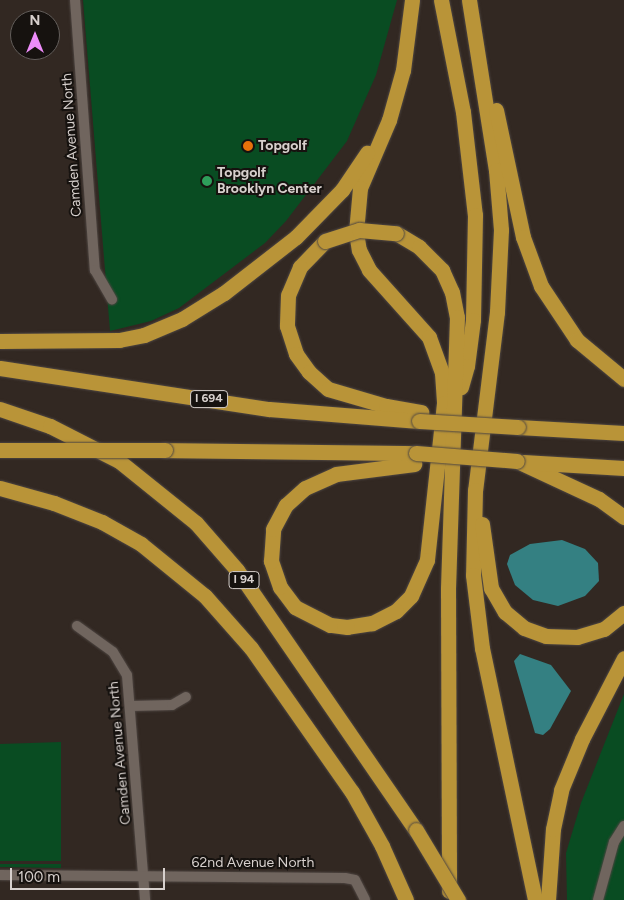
<!DOCTYPE html>
<html>
<head>
<meta charset="utf-8">
<style>
	body { margin:0 }
	#map { position:relative; width:624px; height:900px; overflow:hidden; background:#322822; font-family:Figtree,sans-serif }
	div>[style] { position:absolute }
	.green>* { inset:0; background:#094c22 }
	.water>* { inset:0; background:#348082 }
	.roads { filter:drop-shadow(0 0 1px #4e4642) drop-shadow(0 0 1px #4e4642) }
	.minor>* { height:10px; margin:-5px; padding:0 5px; transform-origin:5px; border-radius:5px; background:#70655e }
	.highway>* { height:15px; margin:-7.5px; padding:0 7.5px; transform-origin:7.5px; border-radius:7.5px; background:#b99438 }
	.bridges { filter:drop-shadow(0 0 1px #4e4642) drop-shadow(0 0 1px #4e4642) }
	.highway-bridge>* { height:15px; margin:-7.5px; padding:0 7.5px; transform-origin:7.5px; border-radius:7.5px; background:#b99438 }
	.dots>* { width:14px; height:14px; translate:-50% -50%; box-sizing:border-box; border:2px solid #16120f; border-radius:50% }
	span { translate:-50% -50%; white-space:nowrap; text-align:center; line-height:1.15; -webkit-text-stroke:4px #16120f; paint-order:stroke }
	.shield-label span { padding:1px 4px; background:#16120f; border:1px solid; border-radius:4px; -webkit-text-stroke-width:0 }
	.shield-label { font-size:12px; color:#d7d0cd; font-weight:700 }
	.street-label { font-size:14px; color:#d7d0cd }
	.poi-label { font-size:14px; color:#d7d0cd; font-weight:700 }
	.left { translate:0 -50%; text-align:left }
	.north { position:absolute; left:10px; top:10px; width:50px; height:50px; box-sizing:border-box; background:#16120f; border:1px solid #635e5b; border-radius:50%; rotate:0deg; font-size:14px; font-weight:700; line-height:20px; text-align:center; color:#d7d0cd }
	.north::after { content:''; display:block; margin:auto; width:18px; height:22px; background:#ed8cf9; clip-path:polygon(50% 0,100% 100%,50% 72%,0 100%) }
	.scale { position:absolute; left:10px; top:868px; width:155px; height:22px; box-sizing:border-box; border:2px solid #d7d0cd; border-top:0; padding-left:6px; font-size:15px; line-height:18px; white-space:nowrap; color:#d7d0cd; -webkit-text-stroke:4px #16120f; paint-order:stroke }
</style>
</head>
<body>
<div id="map">
	<div class="green">
		<i style="clip-path:polygon(83px 0,397px 0,376px 75px,347px 141px,286px 221px,265px 243px,179px 308px,151px 321px,110px 331px)"></i>
		<i style="clip-path:polygon(624px 694px,624px 900px,567px 900px,566px 853px,581px 803px)"></i>
		<i style="clip-path:polygon(61px 742px,61px 861px,0 861px,0 744px)"></i>
		<i style="clip-path:polygon(0 864px,61px 864px,61px 868px,0 867px)"></i>
	</div>
	<div class="water">
		<i style="clip-path:polygon(562px 540px,585px 549px,598px 563px,599px 581px,585px 596px,558px 606px,533px 600px,515px 585px,507px 564px,510px 555px,530px 544px)"></i>
		<i style="clip-path:polygon(520px 654px,551px 665px,571px 691px,550px 729px,543px 735px,535px 733px,514px 661px)"></i>
	</div>
	<div class="roads">
		<div class="minor">
			<i style="left:75px;top:0;width:271px;rotate:85.8deg"></i>
			<i style="left:95px;top:270px;width:34px;rotate:60deg"></i>
			<i style="left:77px;top:626px;width:44px;rotate:35.8deg"></i>
			<i style="left:113px;top:652px;width:27px;rotate:59deg"></i>
			<i style="left:127px;top:675px;width:226px;rotate:85.4deg"></i>
			<i style="left:131px;top:706px;width:41px;rotate:-1.4deg"></i>
			<i style="left:172px;top:705px;width:16px;rotate:-30deg"></i>
			<i style="left:0;top:875px;width:345px;rotate:0.5deg"></i>
			<i style="left:345px;top:878px;width:10px;rotate:11deg"></i>
			<i style="left:355px;top:880px;width:22px;rotate:63deg"></i>
			<i style="left:598px;top:900px;width:60px;rotate:-74.6deg"></i>
			<i style="left:614px;top:842px;width:19px;rotate:-58deg"></i>
		</div>
		<div class="highway">
			<i style="left:412px;top:0;width:71px;rotate:97.3deg"></i>
			<i style="left:403px;top:70px;width:52px;rotate:105.6deg"></i>
			<i style="left:389px;top:120px;width:74px;rotate:113.1deg"></i>
			<i style="left:360px;top:188px;width:44px;rotate:95.2deg"></i>
			<i style="left:356px;top:232px;width:18px;rotate:81deg"></i>
			<i style="left:359px;top:250px;width:22px;rotate:63deg"></i>
			<i style="left:369px;top:270px;width:90px;rotate:48.2deg"></i>
			<i style="left:429px;top:337px;width:38px;rotate:70deg"></i>
			<i style="left:442px;top:373px;width:30px;rotate:86deg"></i>
			<i style="left:444px;top:403px;width:158px;rotate:96.2deg"></i>
			<i style="left:427px;top:560px;width:39px;rotate:114deg"></i>
			<i style="left:411px;top:596px;width:21px;rotate:135deg"></i>
			<i style="left:396px;top:611px;width:27px;rotate:153deg"></i>
			<i style="left:372px;top:623px;width:25px;rotate:171deg"></i>
			<i style="left:347px;top:627px;width:17px;rotate:-173deg"></i>
			<i style="left:330px;top:625px;width:39px;rotate:-153deg"></i>
			<i style="left:295px;top:607px;width:25px;rotate:-127deg"></i>
			<i style="left:280px;top:587px;width:28px;rotate:-109deg"></i>
			<i style="left:271px;top:561px;width:32px;rotate:-86deg"></i>
			<i style="left:273px;top:529px;width:27px;rotate:-62deg"></i>
			<i style="left:286px;top:505px;width:25px;rotate:-42deg"></i>
			<i style="left:305px;top:488px;width:34px;rotate:-24deg"></i>
			<i style="left:336px;top:474px;width:79px;rotate:-7.3deg"></i>
			<i style="left:441px;top:0;width:114px;rotate:78.9deg"></i>
			<i style="left:463px;top:112px;width:104px;rotate:83.4deg"></i>
			<i style="left:475px;top:215px;width:105px;rotate:91.1deg"></i>
			<i style="left:473px;top:320px;width:46px;rotate:97.4deg"></i>
			<i style="left:467px;top:366px;width:22px;rotate:106deg"></i>
			<i style="left:469px;top:0;width:172px;rotate:81deg"></i>
			<i style="left:496px;top:170px;width:60px;rotate:85.2deg"></i>
			<i style="left:501px;top:230px;width:82px;rotate:92.8deg"></i>
			<i style="left:497px;top:312px;width:179px;rotate:97deg"></i>
			<i style="left:475px;top:490px;width:85px;rotate:91.3deg"></i>
			<i style="left:473px;top:575px;width:74px;rotate:83deg"></i>
			<i style="left:482px;top:648px;width:258px;rotate:78.1deg"></i>
			<i style="left:496px;top:110px;width:130px;rotate:78deg"></i>
			<i style="left:523px;top:237px;width:52px;rotate:69.8deg"></i>
			<i style="left:541px;top:286px;width:65px;rotate:56.3deg"></i>
			<i style="left:577px;top:340px;width:61px;rotate:39.7deg"></i>
			<i style="left:396px;top:233px;width:27px;rotate:31deg"></i>
			<i style="left:419px;top:247px;width:33px;rotate:45deg"></i>
			<i style="left:442px;top:270px;width:24px;rotate:66deg"></i>
			<i style="left:452px;top:292px;width:25px;rotate:79deg"></i>
			<i style="left:457px;top:317px;width:272px;rotate:91.9deg"></i>
			<i style="left:448px;top:589px;width:302px;rotate:89.8deg"></i>
			<i style="left:325px;top:241px;width:36px;rotate:134deg"></i>
			<i style="left:300px;top:267px;width:30px;rotate:113deg"></i>
			<i style="left:288px;top:295px;width:31px;rotate:92deg"></i>
			<i style="left:287px;top:326px;width:29px;rotate:72deg"></i>
			<i style="left:296px;top:354px;width:22px;rotate:54deg"></i>
			<i style="left:309px;top:372px;width:25px;rotate:42deg"></i>
			<i style="left:328px;top:389px;width:60px;rotate:16.3deg"></i>
			<i style="left:386px;top:406px;width:36px;rotate:10deg"></i>
			<i style="left:0;top:341px;width:119px;rotate:-0.5deg"></i>
			<i style="left:119px;top:340px;width:25px;rotate:-11deg"></i>
			<i style="left:144px;top:335px;width:41px;rotate:-22.8deg"></i>
			<i style="left:182px;top:319px;width:49px;rotate:-31.8deg"></i>
			<i style="left:224px;top:293px;width:91px;rotate:-37.9deg"></i>
			<i style="left:296px;top:237px;width:66px;rotate:-45.6deg"></i>
			<i style="left:342px;top:190px;width:45px;rotate:-56deg"></i>
			<i style="left:0;top:368px;width:272px;rotate:8.7deg"></i>
			<i style="left:269px;top:409px;width:150px;rotate:4.6deg"></i>
			<i style="left:0;top:409px;width:53px;rotate:18.8deg"></i>
			<i style="left:50px;top:426px;width:77px;rotate:26.9deg"></i>
			<i style="left:119px;top:461px;width:99px;rotate:38.8deg"></i>
			<i style="left:196px;top:523px;width:62px;rotate:48.9deg"></i>
			<i style="left:237px;top:570px;width:316px;rotate:55.5deg"></i>
			<i style="left:518px;top:427px;width:106px;rotate:3.2deg"></i>
			<i style="left:165px;top:450px;width:251px;rotate:0.7deg"></i>
			<i style="left:517px;top:461px;width:90px;rotate:24.9deg"></i>
			<i style="left:599px;top:499px;width:31px;rotate:36deg"></i>
			<i style="left:523px;top:462px;width:101px;rotate:3.4deg"></i>
			<i style="left:0;top:488px;width:56px;rotate:15.5deg"></i>
			<i style="left:54px;top:503px;width:52px;rotate:21.6deg"></i>
			<i style="left:102px;top:522px;width:45px;rotate:29.4deg"></i>
			<i style="left:141px;top:544px;width:82px;rotate:39.1deg"></i>
			<i style="left:205px;top:596px;width:69px;rotate:48.5deg"></i>
			<i style="left:251px;top:648px;width:176px;rotate:55deg"></i>
			<i style="left:352px;top:792px;width:62px;rotate:60.9deg"></i>
			<i style="left:382px;top:846px;width:59px;rotate:66deg"></i>
			<i style="left:482px;top:524px;width:65px;rotate:82deg"></i>
			<i style="left:491px;top:588px;width:28px;rotate:60deg"></i>
			<i style="left:505px;top:612px;width:25px;rotate:40deg"></i>
			<i style="left:524px;top:628px;width:23px;rotate:20deg"></i>
			<i style="left:546px;top:636px;width:31px;rotate:2deg"></i>
			<i style="left:577px;top:637px;width:28px;rotate:-17deg"></i>
			<i style="left:604px;top:629px;width:26px;rotate:-39deg"></i>
			<i style="left:548px;top:900px;width:71px;rotate:-86deg"></i>
			<i style="left:553px;top:829px;width:40px;rotate:-78deg"></i>
			<i style="left:561px;top:790px;width:55px;rotate:-67.6deg"></i>
			<i style="left:582px;top:739px;width:91px;rotate:-62.6deg"></i>
		</div>
	</div>
	<div class="bridges">
		<div class="highway-bridge">
			<i style="left:325px;top:241px;width:36px;rotate:-18deg"></i>
			<i style="left:359px;top:230px;width:37px;rotate:5deg"></i>
			<i style="left:419px;top:421px;width:99px;rotate:3.5deg"></i>
			<i style="left:0;top:450px;width:165px"></i>
			<i style="left:416px;top:453px;width:101px;rotate:4.5deg"></i>
			<i style="left:416px;top:830px;width:82px;rotate:59deg"></i>
		</div>
	</div>
	<div class="dots">
		<i style="left:248px;top:146px;background:#e8710a"></i>
		<i style="left:207px;top:181px;background:#2e9e5b"></i>
	</div>
	<div class="shield-label">
		<span style="left:209px;top:399px">I 694</span>
		<span style="left:244px;top:580px">I 94</span>
	</div>
	<div class="street-label">
		<span style="left:72px;top:145px;rotate:-94deg">Camden Avenue North</span>
		<span style="left:120px;top:753px;rotate:-95deg">Camden Avenue North</span>
		<span style="left:253px;top:863px">62nd Avenue North</span>
	</div>
	<div class="poi-label">
		<span class="left" style="left:258px;top:146px">Topgolf</span>
		<span class="left" style="left:217px;top:181px">Topgolf<br>Brooklyn Center</span>
	</div>
	<div class="north">N</div>
	<div class="scale">100 m</div>
</div>
</body>
</html>
